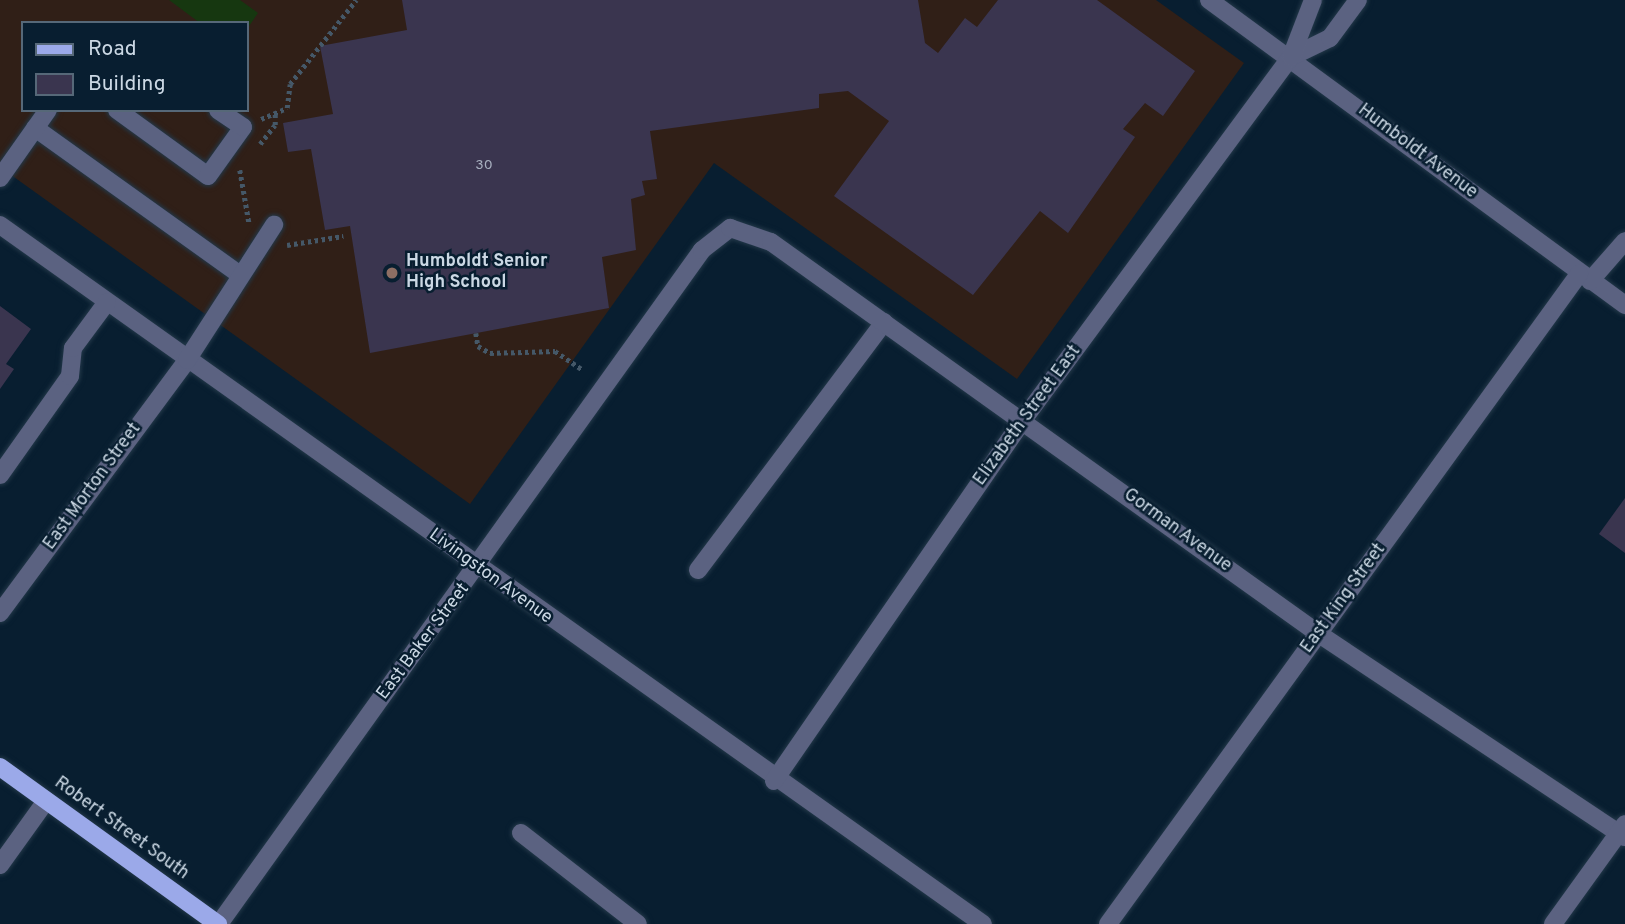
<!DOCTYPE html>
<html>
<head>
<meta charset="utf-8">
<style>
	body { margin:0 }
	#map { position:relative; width:1625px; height:924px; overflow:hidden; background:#081e30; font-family:Overpass,sans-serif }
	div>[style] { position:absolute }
	.education>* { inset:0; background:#301f17 }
	.green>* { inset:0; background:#163710 }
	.building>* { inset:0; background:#3a354f }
	.path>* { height:4.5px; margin-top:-2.25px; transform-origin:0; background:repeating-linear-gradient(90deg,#455868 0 3.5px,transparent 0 7px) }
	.roads { filter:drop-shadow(0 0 2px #233849) drop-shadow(0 0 2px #233849) }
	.minor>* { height:18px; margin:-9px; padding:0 9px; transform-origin:9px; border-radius:9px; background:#5b6281 }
	.major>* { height:18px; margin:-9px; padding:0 9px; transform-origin:9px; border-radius:9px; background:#9ba9e9 }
	.dots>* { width:19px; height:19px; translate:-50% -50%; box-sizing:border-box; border:4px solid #081e30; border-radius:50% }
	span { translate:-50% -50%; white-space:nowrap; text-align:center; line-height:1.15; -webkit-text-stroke:5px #081e30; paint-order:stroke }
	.number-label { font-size:14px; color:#a7afbf }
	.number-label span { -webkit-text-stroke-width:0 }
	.street-label { font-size:18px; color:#cbd8e4 }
	.poi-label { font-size:18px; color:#cbd8e4; font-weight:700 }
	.left { translate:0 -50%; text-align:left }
	.legend { position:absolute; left:21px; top:21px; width:228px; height:91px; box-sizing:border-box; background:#081e30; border:2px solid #566878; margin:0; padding:9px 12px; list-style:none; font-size:21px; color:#cbd8e4 }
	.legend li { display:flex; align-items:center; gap:14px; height:35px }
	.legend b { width:35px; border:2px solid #566878 }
</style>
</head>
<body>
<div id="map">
	<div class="education">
		<i style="clip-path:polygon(evenodd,0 0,1156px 0,1244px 63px,1017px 379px,714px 163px,470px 504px,0 167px,0 0,23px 23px,247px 23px,247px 110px,23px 110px,23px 23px)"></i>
	</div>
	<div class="green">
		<i style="clip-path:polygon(169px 0,240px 0,258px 13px,247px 29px,247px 23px,200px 23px)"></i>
	</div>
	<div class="building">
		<i style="clip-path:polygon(402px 0,918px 0,925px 43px,938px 53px,965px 18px,977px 27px,998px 0,1097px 0,1195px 71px,1163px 116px,1145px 103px,1123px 129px,1135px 137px,1068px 233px,1040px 211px,973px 295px,834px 196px,889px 121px,848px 91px,819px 94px,819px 108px,650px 131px,657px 179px,642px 181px,645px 195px,631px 199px,636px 250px,602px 257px,609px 308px,370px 353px,350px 226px,325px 230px,311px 149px,288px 152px,283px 123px,333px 114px,320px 46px,407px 30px)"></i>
		<i style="clip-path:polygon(0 306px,31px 329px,6px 364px,14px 369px,0 389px)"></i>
		<i style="clip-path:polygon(1625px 498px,1625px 553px,1599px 534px)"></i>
	</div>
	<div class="path">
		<i style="left:261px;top:119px;width:28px;rotate:-23deg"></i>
		<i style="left:287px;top:108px;width:24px;rotate:-83deg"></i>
		<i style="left:290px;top:84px;width:107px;rotate:-51.8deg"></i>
		<i style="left:260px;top:144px;width:24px;rotate:-52deg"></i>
		<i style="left:275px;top:125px;width:11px;rotate:-90deg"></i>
		<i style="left:240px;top:170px;width:53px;rotate:80.2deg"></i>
		<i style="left:287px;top:245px;width:57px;rotate:-9.1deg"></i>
		<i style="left:476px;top:333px;width:13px;rotate:81deg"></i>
		<i style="left:478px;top:346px;width:14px;rotate:30deg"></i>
		<i style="left:490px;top:353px;width:65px;rotate:-1.8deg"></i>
		<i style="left:555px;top:351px;width:32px;rotate:34deg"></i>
	</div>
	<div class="roads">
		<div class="minor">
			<i style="left:1209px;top:0;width:516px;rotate:36.25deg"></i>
			<i style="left:1291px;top:57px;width:43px;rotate:-26deg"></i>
			<i style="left:1330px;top:38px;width:47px;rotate:-53.6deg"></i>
			<i style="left:117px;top:110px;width:112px;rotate:36deg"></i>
			<i style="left:208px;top:176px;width:60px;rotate:-54.5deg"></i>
			<i style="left:243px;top:127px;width:30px;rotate:-146deg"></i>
			<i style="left:35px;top:128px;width:252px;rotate:35.6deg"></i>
			<i style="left:0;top:178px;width:83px;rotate:-54.8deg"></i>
			<i style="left:0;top:225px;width:1206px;rotate:35.42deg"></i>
			<i style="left:1590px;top:281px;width:53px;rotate:-48.8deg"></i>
			<i style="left:0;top:475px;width:121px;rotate:-54.7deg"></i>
			<i style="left:70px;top:376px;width:28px;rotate:-84deg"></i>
			<i style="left:73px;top:348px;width:57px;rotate:-53.5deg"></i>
			<i style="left:698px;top:570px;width:310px;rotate:-53.1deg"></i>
			<i style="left:0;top:613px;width:315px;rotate:-53.5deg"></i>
			<i style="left:187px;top:360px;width:161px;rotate:-57.2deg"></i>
			<i style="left:774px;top:781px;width:439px;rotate:-55.4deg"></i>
			<i style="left:1023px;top:420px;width:451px;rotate:-53.6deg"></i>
			<i style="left:1291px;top:57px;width:61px;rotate:-68.9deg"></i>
			<i style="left:521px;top:833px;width:148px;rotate:37.9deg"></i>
			<i style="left:0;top:865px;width:79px;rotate:-54.3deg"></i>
			<i style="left:219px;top:924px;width:829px;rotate:-54.37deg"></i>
			<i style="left:702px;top:250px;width:36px;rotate:-38deg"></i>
			<i style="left:730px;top:228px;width:43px;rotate:18.9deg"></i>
			<i style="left:771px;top:242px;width:674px;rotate:35.58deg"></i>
			<i style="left:1319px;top:634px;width:367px;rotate:33.6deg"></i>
			<i style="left:1108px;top:924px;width:803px;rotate:-54.07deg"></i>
			<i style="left:1553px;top:924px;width:123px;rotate:-54.2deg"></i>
		</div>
		<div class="major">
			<i style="left:0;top:767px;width:269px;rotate:35.8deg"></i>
		</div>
	</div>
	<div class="dots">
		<i style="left:392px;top:273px;background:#8d6e63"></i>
	</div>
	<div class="number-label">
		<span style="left:484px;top:166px">30</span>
	</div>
	<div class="street-label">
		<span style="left:1417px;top:152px;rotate:37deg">Humboldt Avenue</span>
		<span style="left:1028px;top:416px;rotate:-54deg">Elizabeth Street East</span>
		<span style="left:93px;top:487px;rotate:-54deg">East Morton Street</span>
		<span style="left:1177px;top:531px;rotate:36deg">Gorman Avenue</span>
		<span style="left:490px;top:577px;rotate:36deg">Livingston Avenue</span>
		<span style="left:1344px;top:599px;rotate:-54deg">East King Street</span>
		<span style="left:424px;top:642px;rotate:-53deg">East Baker Street</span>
		<span style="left:121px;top:829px;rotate:36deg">Robert Street South</span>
	</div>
	<div class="poi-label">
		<span class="left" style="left:406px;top:273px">Humboldt Senior<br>High School</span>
	</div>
	<ul class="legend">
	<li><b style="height:9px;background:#9ba9e9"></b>Road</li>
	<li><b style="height:19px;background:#3a354f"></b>Building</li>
	</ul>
</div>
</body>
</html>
